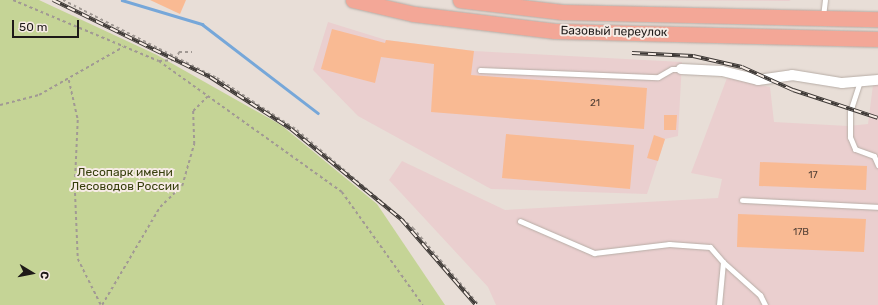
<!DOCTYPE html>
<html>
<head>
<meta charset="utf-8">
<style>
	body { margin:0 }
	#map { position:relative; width:878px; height:305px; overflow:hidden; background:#e8ded7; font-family:Rubik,sans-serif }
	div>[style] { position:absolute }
	.industrial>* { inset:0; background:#eacfcf }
	.green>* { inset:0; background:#c5d496 }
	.stream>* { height:2.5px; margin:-1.25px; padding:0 1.25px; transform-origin:1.25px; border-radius:1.25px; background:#76a7d9 }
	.building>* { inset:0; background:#f9ba93 }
	.path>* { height:1.5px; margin-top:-0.75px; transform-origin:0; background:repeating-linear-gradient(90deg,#a19994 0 3px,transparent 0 6px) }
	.roads { filter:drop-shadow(0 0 1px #b7ada6) drop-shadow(0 0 1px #b7ada6) }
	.service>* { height:5px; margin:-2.5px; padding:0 2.5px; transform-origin:2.5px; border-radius:2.5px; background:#fff }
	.minor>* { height:10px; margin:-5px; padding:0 5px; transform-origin:5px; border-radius:5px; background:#fff }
	.primary>* { height:15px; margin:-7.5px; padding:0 7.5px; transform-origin:7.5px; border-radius:7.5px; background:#f3a797 }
	.rail>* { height:4px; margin-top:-2px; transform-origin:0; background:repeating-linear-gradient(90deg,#f6ebe4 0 8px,#3d3835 0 16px); box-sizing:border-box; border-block:1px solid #3d3835 }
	span { translate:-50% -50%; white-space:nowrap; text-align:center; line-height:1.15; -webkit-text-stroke:4px #f6ebe4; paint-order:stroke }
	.number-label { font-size:10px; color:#554237 }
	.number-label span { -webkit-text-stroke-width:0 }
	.street-label { font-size:12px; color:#1e1a18 }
	.park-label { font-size:12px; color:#363e0c }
	.north { position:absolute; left:12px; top:253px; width:40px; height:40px; -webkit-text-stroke:3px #f6ebe4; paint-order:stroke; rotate:100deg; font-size:11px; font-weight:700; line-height:16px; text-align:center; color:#1e1a18 }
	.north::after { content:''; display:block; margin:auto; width:14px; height:18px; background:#1e1a18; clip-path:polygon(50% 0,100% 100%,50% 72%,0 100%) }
	.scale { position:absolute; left:12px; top:20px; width:67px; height:18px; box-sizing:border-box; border:2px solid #1e1a18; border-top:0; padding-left:5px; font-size:12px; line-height:14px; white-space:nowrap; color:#1e1a18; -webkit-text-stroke:3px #f6ebe4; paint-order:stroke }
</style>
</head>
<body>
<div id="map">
	<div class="industrial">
		<i style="clip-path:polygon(595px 0,791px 0,789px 1px)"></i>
		<i style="clip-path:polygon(328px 22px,386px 40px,474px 51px,682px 62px,678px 136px,665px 139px,647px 194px,491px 189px,358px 116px,313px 70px)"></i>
		<i style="clip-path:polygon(727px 78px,770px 87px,774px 122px,848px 126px,868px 124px,873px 85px,878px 85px,878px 305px,496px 305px,488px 287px,389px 180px,402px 161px,505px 210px,718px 198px,722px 179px,691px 173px)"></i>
	</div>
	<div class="green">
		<i style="clip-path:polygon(0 0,39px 0,157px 55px,281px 125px,377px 204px,445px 305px,0 305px)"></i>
	</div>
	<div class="stream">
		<i style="left:122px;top:0;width:84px;rotate:16.7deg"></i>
		<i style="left:202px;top:24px;width:146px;rotate:37.5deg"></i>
	</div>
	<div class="building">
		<i style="clip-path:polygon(150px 0,186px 0,180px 14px)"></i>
		<i style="clip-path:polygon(332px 29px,385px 43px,386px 40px,474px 51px,471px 75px,647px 88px,644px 129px,431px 112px,434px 64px,381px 57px,375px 83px,321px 69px)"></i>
		<i style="clip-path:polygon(664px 115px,677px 115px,676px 130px,664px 130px)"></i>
		<i style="clip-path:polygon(506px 134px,634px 145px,630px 189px,502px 178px)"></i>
		<i style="clip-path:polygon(654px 135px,665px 139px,658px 161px,647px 158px)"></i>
		<i style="clip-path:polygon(760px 162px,867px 166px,866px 190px,759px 186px)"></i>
		<i style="clip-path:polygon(738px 214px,866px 219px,864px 252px,737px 247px)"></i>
	</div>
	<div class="path">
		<i style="left:13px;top:0;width:158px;rotate:22.7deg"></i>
		<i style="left:159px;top:61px;width:16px;rotate:-4deg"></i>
		<i style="left:175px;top:60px;width:9px;rotate:-63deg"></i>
		<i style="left:179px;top:52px;width:13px"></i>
		<i style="left:63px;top:0;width:173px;rotate:26.9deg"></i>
		<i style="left:217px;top:78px;width:95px;rotate:33deg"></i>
		<i style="left:297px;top:130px;width:152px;rotate:40.2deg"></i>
		<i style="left:413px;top:228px;width:101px;rotate:49.4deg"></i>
		<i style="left:159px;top:61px;width:225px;rotate:35.6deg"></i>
		<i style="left:342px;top:192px;width:139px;rotate:54.4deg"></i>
		<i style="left:69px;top:80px;width:41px;rotate:77.3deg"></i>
		<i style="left:78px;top:120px;width:67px;rotate:92.6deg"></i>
		<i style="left:75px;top:187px;width:72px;rotate:87.6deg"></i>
		<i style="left:78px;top:259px;width:51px;rotate:63.4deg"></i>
		<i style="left:0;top:105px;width:40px;rotate:-14.4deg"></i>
		<i style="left:39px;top:95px;width:97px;rotate:-29.7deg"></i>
		<i style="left:102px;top:305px;width:114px;rotate:-59.4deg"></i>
		<i style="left:160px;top:207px;width:30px;rotate:-44deg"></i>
		<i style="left:182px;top:186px;width:44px;rotate:-74.1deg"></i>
		<i style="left:194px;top:144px;width:33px;rotate:-92deg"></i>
		<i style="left:193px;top:111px;width:23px;rotate:-45deg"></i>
	</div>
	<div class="roads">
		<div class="service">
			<i style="left:823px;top:16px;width:16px;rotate:-83deg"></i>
			<i style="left:480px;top:70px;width:178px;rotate:2.3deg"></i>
			<i style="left:658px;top:77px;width:16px;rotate:-30deg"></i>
			<i style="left:672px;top:69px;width:9px"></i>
			<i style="left:860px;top:81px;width:32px;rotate:108deg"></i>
			<i style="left:850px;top:111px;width:26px;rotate:90deg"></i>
			<i style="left:850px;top:137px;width:13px;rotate:67deg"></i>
			<i style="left:855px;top:149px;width:20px;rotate:20deg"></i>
			<i style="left:874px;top:156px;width:10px;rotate:66deg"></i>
			<i style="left:742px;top:200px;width:136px;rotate:2.9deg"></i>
			<i style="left:520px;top:221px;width:81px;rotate:23.4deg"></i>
			<i style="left:594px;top:253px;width:76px;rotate:-6.8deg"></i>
			<i style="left:669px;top:244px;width:41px;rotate:4.2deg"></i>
			<i style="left:710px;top:247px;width:20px;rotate:49deg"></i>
			<i style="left:723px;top:262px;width:43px;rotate:95.3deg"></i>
			<i style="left:723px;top:262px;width:50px;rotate:41.7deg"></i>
			<i style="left:760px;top:295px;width:11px;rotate:63deg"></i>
		</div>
		<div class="minor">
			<i style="left:681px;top:69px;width:41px;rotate:2.8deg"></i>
			<i style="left:722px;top:71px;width:37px;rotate:14deg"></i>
			<i style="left:758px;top:80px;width:34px;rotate:-8deg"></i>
			<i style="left:792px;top:75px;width:51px;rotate:9.1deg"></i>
			<i style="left:842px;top:83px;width:36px;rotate:-5deg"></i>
		</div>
		<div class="primary">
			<i style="left:353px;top:0;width:63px;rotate:12.9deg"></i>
			<i style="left:414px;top:14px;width:142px;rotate:6.9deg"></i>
			<i style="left:555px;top:31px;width:323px;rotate:1.4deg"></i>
			<i style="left:460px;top:0;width:103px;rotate:6.7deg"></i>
			<i style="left:562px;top:12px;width:316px;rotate:1.3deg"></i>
		</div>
	</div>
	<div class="rail">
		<i style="left:53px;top:0;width:175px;rotate:26.1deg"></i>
		<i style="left:210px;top:77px;width:96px;rotate:32.7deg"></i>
		<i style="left:291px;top:129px;width:142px;rotate:39.3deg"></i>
		<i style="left:401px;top:219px;width:114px;rotate:48.9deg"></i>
		<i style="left:632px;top:53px;width:61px;rotate:2.8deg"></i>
		<i style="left:693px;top:56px;width:50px;rotate:12.7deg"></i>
		<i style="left:742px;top:67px;width:56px;rotate:24.3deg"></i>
		<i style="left:793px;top:90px;width:89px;rotate:18.2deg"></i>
	</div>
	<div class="number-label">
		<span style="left:595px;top:104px">21</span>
		<span style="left:813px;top:176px">17</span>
		<span style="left:801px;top:233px">17В</span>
	</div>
	<div class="street-label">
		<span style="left:614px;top:32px;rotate:1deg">Базовый переулок</span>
	</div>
	<div class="park-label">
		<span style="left:125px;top:180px">Лесопарк имени<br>Лесоводов России</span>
	</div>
	<div class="north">С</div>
	<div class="scale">50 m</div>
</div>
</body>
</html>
